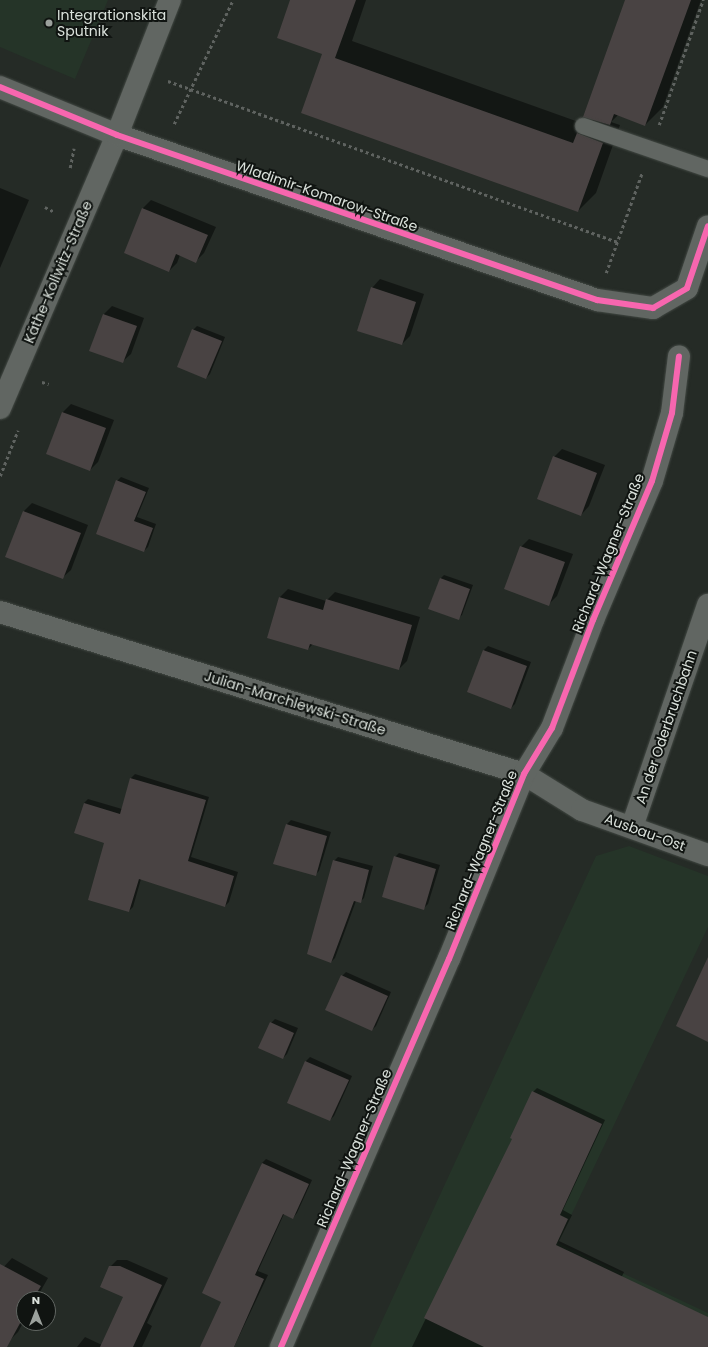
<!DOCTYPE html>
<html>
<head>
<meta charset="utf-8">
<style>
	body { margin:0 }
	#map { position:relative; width:708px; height:1347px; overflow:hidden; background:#252b26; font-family:Poppins,sans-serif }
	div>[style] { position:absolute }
	.built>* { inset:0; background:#253428 }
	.shadow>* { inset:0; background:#0007 }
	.building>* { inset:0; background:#494343 }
	.path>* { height:2.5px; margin-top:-1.25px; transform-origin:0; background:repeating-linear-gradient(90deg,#5f6360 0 3px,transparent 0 6px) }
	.roads { filter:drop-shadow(0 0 1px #434944) drop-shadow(0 0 1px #434944) }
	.lane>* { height:16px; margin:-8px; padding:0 8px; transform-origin:8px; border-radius:8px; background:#616662 }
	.street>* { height:22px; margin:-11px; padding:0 11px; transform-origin:11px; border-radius:11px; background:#616662 }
	.cycleway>* { height:6px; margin:-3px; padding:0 3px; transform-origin:3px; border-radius:3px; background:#f766af }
	.dots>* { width:11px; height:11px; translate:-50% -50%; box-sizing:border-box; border:2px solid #101411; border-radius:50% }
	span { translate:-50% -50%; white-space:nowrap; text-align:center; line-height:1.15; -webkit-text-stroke:4px #101411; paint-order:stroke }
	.poi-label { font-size:14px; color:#dae1db }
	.left { translate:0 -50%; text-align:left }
	.street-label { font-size:14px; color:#dae1db }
	.north { position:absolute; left:16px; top:1291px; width:40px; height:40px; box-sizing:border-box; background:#101411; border:1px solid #616662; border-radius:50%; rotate:0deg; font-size:11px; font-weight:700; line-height:16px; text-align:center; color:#dae1db }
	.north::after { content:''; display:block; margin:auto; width:14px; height:18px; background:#9ba19c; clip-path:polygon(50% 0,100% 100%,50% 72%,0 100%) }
</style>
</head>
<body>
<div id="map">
	<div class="built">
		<i style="clip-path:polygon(0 0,108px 0,75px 79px,0 47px)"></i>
		<i style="clip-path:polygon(629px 846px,708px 876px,708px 927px,558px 1243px,708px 1313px,708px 1347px,370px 1347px,596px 856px)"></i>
	</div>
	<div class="shadow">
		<i style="clip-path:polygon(291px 0,366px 0,352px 41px,587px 125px,593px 119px,626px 0,701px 0,663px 107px,645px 125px,618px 115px,611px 122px,620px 125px,596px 193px,578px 211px,323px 53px)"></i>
		<i style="clip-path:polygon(0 188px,29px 200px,0 268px)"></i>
		<i style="clip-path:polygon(151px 200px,216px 227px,204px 253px,196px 261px,180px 255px,177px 263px,169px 271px,125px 253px,143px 208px)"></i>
		<i style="clip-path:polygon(380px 279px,424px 294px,410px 336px,402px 344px,372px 288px)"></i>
		<i style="clip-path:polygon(112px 306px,144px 318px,131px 354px,122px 362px,90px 350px,104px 314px)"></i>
		<i style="clip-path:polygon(197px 326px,225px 337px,210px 374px,206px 378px,193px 330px)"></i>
		<i style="clip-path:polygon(71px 404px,114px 420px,98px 462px,90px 470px,47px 454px,63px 412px)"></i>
		<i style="clip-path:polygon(562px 449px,605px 465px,589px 506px,581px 515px,554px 457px)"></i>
		<i style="clip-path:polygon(121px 477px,149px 488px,137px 517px,156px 524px,148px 547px,144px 551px,117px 481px)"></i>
		<i style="clip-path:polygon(32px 503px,88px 525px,71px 570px,62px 578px,6px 556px,24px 511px)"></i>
		<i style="clip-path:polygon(529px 539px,573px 554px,557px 596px,549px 604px,521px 547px)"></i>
		<i style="clip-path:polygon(444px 575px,473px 585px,462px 615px,458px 619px,440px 579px)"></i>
		<i style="clip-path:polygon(288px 589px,326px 601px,335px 592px,420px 617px,407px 661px,399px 669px,313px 644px,308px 649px,279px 598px)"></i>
		<i style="clip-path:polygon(488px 646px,531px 662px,515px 704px,511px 708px,484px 650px)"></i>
		<i style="clip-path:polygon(135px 774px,209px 797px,191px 857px,238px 872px,229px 902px,225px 906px,141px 879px,133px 907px,129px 911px,106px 842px,84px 803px,88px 799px,122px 809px,131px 778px)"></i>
		<i style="clip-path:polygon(291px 820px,331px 832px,319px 871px,315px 875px,287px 824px)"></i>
		<i style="clip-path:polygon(399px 853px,440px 865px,428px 904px,424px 908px,395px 857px)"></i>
		<i style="clip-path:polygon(338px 857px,373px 866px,364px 898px,360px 902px,356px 901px,335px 958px,331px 962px,334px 861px)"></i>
		<i style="clip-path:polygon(346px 972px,391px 992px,376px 1026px,372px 1030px,342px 976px)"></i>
		<i style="clip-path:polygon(275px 1019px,298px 1028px,287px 1054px,283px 1058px,271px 1023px)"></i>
		<i style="clip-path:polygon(310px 1057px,352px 1076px,334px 1116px,330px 1120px,306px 1061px)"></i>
		<i style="clip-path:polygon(537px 1088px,605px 1120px,563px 1210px,572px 1215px,559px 1241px,624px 1272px,593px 1338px,611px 1347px,412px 1347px,513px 1139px,533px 1092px)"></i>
		<i style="clip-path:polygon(266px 1159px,312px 1180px,297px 1213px,293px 1218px,284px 1214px,258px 1271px,268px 1275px,234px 1347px,201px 1347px,222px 1301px,262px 1163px)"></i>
		<i style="clip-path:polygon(12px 1258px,48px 1278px,36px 1299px,24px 1299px,24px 1321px,18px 1332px,10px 1340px,0 1334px,0 1271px)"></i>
		<i style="clip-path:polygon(117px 1260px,127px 1260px,168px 1278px,147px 1323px,152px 1326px,142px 1347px,77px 1347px,85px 1337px,102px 1345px,125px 1297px,110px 1267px)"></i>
	</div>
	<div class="building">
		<i style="clip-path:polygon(290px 0,356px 0,335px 58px,573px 143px,577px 133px,603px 143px,578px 212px,301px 113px,322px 54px,277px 38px)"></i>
		<i style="clip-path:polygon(625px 0,691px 0,645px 126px,614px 114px,610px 125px,583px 117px)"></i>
		<i style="clip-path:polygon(142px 208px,208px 235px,196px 263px,176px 254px,169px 272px,124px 253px)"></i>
		<i style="clip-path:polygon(371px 287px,416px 302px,402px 345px,357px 331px)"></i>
		<i style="clip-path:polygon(103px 314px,137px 326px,123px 363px,89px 351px)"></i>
		<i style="clip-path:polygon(192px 329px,222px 341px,206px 379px,177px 367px)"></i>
		<i style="clip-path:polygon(62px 412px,106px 428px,90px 471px,46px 454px)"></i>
		<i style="clip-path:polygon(553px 456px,597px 473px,581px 516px,537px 499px)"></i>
		<i style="clip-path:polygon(116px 480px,146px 492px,134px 521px,153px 528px,144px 552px,96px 534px)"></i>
		<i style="clip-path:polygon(23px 511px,81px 533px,63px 579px,5px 557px)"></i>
		<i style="clip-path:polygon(520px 546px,565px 562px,549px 606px,504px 589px)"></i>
		<i style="clip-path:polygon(440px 578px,470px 589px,459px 620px,428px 609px)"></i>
		<i style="clip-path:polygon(279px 597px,323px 610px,326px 599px,412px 625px,399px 670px,310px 644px,308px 650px,267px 638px)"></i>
		<i style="clip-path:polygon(483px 650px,527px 666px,511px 709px,467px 692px)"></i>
		<i style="clip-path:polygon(130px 778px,206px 800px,188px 861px,234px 876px,225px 907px,139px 879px,129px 912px,88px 900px,104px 843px,74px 833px,84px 803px,120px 814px)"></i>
		<i style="clip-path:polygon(286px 824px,327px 836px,316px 876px,273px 864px)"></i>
		<i style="clip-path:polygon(394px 856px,436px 869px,424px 910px,382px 897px)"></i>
		<i style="clip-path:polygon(333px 860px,369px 870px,361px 903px,354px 901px,331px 963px,307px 954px)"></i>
		<i style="clip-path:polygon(708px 957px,708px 1042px,676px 1026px)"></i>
		<i style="clip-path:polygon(341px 975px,388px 996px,372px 1031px,325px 1010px)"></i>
		<i style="clip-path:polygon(270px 1022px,294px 1033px,283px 1059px,258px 1048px)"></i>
		<i style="clip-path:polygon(305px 1061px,349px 1080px,330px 1121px,287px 1103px)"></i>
		<i style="clip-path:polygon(532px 1091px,602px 1124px,560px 1215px,568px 1219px,556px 1245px,708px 1317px,708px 1347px,484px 1347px,424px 1318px,512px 1139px,510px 1138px)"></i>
		<i style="clip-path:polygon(262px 1163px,309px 1184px,293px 1219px,283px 1214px,255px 1275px,264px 1279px,234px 1347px,200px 1347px,221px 1302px,202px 1293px)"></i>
		<i style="clip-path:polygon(0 1264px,41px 1286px,33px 1299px,24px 1299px,24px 1316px,7px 1347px,0 1347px)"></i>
		<i style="clip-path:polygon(109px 1266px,120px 1266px,162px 1285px,133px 1347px,100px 1347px,123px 1297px,100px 1287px)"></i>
	</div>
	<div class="path">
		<i style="left:168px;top:81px;width:477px;rotate:19.7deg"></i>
		<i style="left:174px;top:124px;width:137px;rotate:-64.6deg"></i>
		<i style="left:659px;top:125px;width:133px;rotate:-70.6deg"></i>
		<i style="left:70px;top:168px;width:20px;rotate:-79deg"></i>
		<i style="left:45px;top:207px;width:9px;rotate:27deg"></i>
		<i style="left:606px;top:273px;width:106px;rotate:-70.2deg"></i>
		<i style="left:42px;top:382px;width:7px;rotate:16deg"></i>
		<i style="left:0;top:476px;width:49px;rotate:-68.6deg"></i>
	</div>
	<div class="roads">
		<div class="lane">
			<i style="left:583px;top:126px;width:132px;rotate:19deg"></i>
		</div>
		<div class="street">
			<i style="left:0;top:87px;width:126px;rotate:22.3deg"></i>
			<i style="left:117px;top:135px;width:508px;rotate:18.97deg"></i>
			<i style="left:597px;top:300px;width:57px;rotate:8.1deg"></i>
			<i style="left:653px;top:308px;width:39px;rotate:-30deg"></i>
			<i style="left:687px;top:288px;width:65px;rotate:-71.3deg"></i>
			<i style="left:0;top:408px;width:297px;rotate:-66.8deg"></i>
			<i style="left:117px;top:135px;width:145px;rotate:-68.6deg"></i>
			<i style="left:0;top:612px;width:548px;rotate:17.18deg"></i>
			<i style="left:524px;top:774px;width:68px;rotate:31.8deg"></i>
			<i style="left:582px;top:810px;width:134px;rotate:19.7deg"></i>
			<i style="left:632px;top:827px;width:235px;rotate:-71.1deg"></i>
			<i style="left:281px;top:1347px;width:423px;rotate:-66.6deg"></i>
			<i style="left:449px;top:959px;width:200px;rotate:-67.9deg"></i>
			<i style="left:524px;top:774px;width:54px;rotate:-58.7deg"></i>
			<i style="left:552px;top:728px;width:116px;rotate:-69.2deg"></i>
			<i style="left:593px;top:620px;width:151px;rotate:-67deg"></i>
			<i style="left:652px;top:481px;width:71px;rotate:-73.6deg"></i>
			<i style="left:672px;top:413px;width:57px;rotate:-83deg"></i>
		</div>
	</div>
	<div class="cycleway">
		<i style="left:0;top:87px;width:126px;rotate:22.3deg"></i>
		<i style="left:117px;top:135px;width:508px;rotate:18.97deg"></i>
		<i style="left:597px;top:300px;width:57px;rotate:8.1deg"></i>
		<i style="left:653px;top:308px;width:39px;rotate:-30deg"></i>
		<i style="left:687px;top:288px;width:65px;rotate:-71.3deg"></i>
		<i style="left:281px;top:1347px;width:423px;rotate:-66.6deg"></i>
		<i style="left:449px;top:959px;width:200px;rotate:-67.9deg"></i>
		<i style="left:524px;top:774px;width:54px;rotate:-58.7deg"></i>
		<i style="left:552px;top:728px;width:116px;rotate:-69.2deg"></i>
		<i style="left:593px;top:620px;width:151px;rotate:-67deg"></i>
		<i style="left:652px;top:481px;width:71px;rotate:-73.6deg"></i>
		<i style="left:672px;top:413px;width:57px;rotate:-83deg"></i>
	</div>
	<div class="dots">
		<i style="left:49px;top:23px;background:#9ba19c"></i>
	</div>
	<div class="poi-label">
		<span class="left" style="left:57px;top:23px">Integrationskita<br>Sputnik</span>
	</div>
	<div class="street-label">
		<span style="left:327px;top:196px;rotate:19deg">Wladimir-Komarow-Straße</span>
		<span style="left:58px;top:272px;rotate:-67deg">Käthe-Kollwitz-Straße</span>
		<span style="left:608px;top:553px;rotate:-68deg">Richard-Wagner-Straße</span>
		<span style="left:295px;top:703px;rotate:17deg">Julian-Marchlewski-Straße</span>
		<span style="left:666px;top:727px;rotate:-71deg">An der Oderbruchbahn</span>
		<span style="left:645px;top:832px;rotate:20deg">Ausbau-Ost</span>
		<span style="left:481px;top:850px;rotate:-68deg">Richard-Wagner-Straße</span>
		<span style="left:354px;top:1148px;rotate:-67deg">Richard-Wagner-Straße</span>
	</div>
	<div class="north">N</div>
</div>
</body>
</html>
